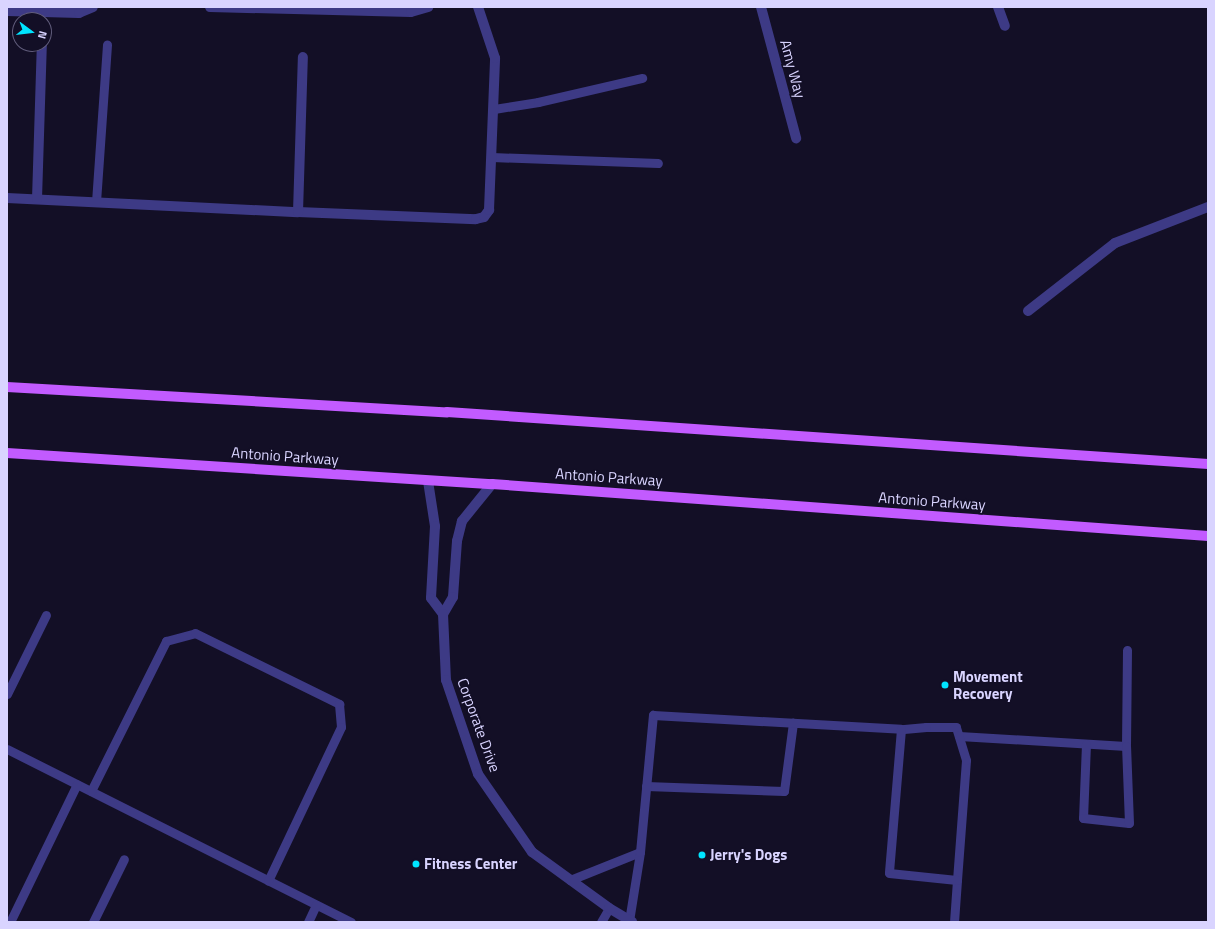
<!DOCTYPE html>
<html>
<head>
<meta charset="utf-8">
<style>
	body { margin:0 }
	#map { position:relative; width:1215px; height:929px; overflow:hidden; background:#130f26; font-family:"Titillium Web",sans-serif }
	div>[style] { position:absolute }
	.service>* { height:9px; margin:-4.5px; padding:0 4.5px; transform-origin:4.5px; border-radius:4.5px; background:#3d3a85 }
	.minor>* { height:10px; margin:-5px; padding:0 5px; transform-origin:5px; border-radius:5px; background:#3d3a85 }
	.tertiary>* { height:10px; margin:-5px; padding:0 5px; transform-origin:5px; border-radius:5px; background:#3d3a85 }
	.primary>* { height:10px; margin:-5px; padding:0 5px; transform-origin:5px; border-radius:5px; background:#c25bff }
	.dots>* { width:11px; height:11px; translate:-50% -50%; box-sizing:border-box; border:2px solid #130f26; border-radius:50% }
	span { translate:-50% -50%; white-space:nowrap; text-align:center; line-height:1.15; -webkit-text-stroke:3px #130f26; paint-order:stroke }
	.street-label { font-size:15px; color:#d9d4ff }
	.poi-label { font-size:15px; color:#d9d4ff; font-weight:700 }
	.left { translate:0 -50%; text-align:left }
	.frame { position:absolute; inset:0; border:8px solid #d9d4ff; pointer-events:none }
	.north { position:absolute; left:12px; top:12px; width:40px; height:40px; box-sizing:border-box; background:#130f26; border:1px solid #625e7d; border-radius:50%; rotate:105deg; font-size:11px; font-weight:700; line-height:16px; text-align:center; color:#d9d4ff }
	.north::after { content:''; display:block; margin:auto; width:14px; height:18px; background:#00e5ff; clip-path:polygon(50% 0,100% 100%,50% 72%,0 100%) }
</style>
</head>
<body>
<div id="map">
	<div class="service">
		<i style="left:494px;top:109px;width:45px;rotate:-9deg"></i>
		<i style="left:538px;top:102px;width:107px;rotate:-13deg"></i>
		<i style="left:492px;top:157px;width:166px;rotate:2.1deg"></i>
		<i style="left:96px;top:202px;width:158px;rotate:-86deg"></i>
		<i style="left:7px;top:694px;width:88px;rotate:-63.7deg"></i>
		<i style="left:959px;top:736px;width:167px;rotate:3.4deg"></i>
		<i style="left:1126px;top:746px;width:96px;rotate:-89.4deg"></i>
		<i style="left:1086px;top:744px;width:74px;rotate:92.3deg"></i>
		<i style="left:1083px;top:818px;width:46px;rotate:6.2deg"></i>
		<i style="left:1129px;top:823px;width:77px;rotate:-92.2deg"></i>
		<i style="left:7px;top:749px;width:385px;rotate:26.7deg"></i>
		<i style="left:646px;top:786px;width:138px;rotate:2.1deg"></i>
		<i style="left:784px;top:791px;width:69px;rotate:-82.5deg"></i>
		<i style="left:91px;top:791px;width:168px;rotate:-63.4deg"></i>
		<i style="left:166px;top:641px;width:30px;rotate:-15deg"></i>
		<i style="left:195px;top:633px;width:161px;rotate:26.2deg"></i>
		<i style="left:339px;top:704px;width:23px;rotate:85deg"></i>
		<i style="left:341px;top:727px;width:170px;rotate:115.4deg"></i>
		<i style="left:570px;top:880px;width:75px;rotate:-21.8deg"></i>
		<i style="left:629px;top:921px;width:70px;rotate:-80.9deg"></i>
		<i style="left:640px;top:852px;width:138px;rotate:-84.6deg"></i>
		<i style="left:653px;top:715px;width:248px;rotate:3.2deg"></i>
		<i style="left:10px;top:922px;width:153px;rotate:-64.1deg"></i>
		<i style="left:93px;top:922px;width:70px;rotate:-63.8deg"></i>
		<i style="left:308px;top:922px;width:19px;rotate:-65deg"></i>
		<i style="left:601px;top:922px;width:16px;rotate:-60deg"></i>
		<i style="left:954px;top:922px;width:42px;rotate:-85.9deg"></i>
		<i style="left:957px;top:880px;width:120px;rotate:-85.7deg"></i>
		<i style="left:966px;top:760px;width:34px;rotate:-107deg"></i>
		<i style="left:956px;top:727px;width:30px;rotate:180deg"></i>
		<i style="left:926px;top:727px;width:25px;rotate:175deg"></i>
		<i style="left:901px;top:729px;width:144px;rotate:94.8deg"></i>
		<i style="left:889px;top:873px;width:68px;rotate:5.9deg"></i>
	</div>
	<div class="minor">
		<i style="left:210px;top:7px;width:201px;rotate:1.4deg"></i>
		<i style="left:411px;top:12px;width:18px;rotate:-16deg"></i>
		<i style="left:761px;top:7px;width:136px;rotate:75deg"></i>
		<i style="left:998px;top:7px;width:20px;rotate:70deg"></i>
		<i style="left:7px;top:11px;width:72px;rotate:1.6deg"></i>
		<i style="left:79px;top:13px;width:15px;rotate:-23deg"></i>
		<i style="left:7px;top:198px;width:291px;rotate:2.8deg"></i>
		<i style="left:298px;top:212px;width:178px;rotate:2.3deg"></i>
		<i style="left:476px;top:219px;width:8px;rotate:-14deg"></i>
		<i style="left:484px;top:217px;width:9px;rotate:-54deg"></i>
		<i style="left:489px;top:210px;width:152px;rotate:-87.7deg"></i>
		<i style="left:495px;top:58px;width:54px;rotate:-108.4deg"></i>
		<i style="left:37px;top:199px;width:155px;rotate:-88.2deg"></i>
		<i style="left:298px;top:212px;width:155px;rotate:-88.2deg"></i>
		<i style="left:1028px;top:311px;width:110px;rotate:-38deg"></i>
		<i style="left:1115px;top:243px;width:100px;rotate:-21.2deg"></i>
	</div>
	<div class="tertiary">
		<i style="left:428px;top:481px;width:46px;rotate:81.2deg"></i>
		<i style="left:435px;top:526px;width:72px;rotate:93.2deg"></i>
		<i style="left:431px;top:598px;width:20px;rotate:53deg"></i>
		<i style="left:492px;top:484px;width:48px;rotate:129deg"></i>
		<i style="left:462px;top:521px;width:21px;rotate:104deg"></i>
		<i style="left:457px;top:541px;width:56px;rotate:94.1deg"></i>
		<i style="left:453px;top:597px;width:20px;rotate:120deg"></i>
		<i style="left:443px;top:614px;width:66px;rotate:87.4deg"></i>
		<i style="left:446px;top:680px;width:99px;rotate:71.2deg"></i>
		<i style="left:478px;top:774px;width:95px;rotate:55.3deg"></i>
		<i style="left:532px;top:852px;width:95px;rotate:36deg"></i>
		<i style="left:609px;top:908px;width:27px;rotate:31deg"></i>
	</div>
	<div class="primary">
		<i style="left:7px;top:387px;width:441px;rotate:3.3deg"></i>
		<i style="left:447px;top:412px;width:763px;rotate:3.91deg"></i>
		<i style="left:7px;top:453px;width:486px;rotate:3.7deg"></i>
		<i style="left:492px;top:484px;width:718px;rotate:4.15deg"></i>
	</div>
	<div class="dots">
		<i style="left:945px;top:685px;background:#00e5ff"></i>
		<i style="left:702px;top:855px;background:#00e5ff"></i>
		<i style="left:416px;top:864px;background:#00e5ff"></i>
	</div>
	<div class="street-label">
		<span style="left:793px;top:69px;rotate:75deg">Amy Way</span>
		<span style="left:285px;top:456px;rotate:4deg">Antonio Parkway</span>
		<span style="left:609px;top:477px;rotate:4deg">Antonio Parkway</span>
		<span style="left:932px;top:501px;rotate:4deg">Antonio Parkway</span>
		<span style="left:479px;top:725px;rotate:70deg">Corporate Drive</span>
	</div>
	<div class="poi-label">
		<span class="left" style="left:953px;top:685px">Movement<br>Recovery</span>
		<span class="left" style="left:710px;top:855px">Jerry's Dogs</span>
		<span class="left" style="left:424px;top:864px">Fitness Center</span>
	</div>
	<div class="frame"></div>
	<div class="north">N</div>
</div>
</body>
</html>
